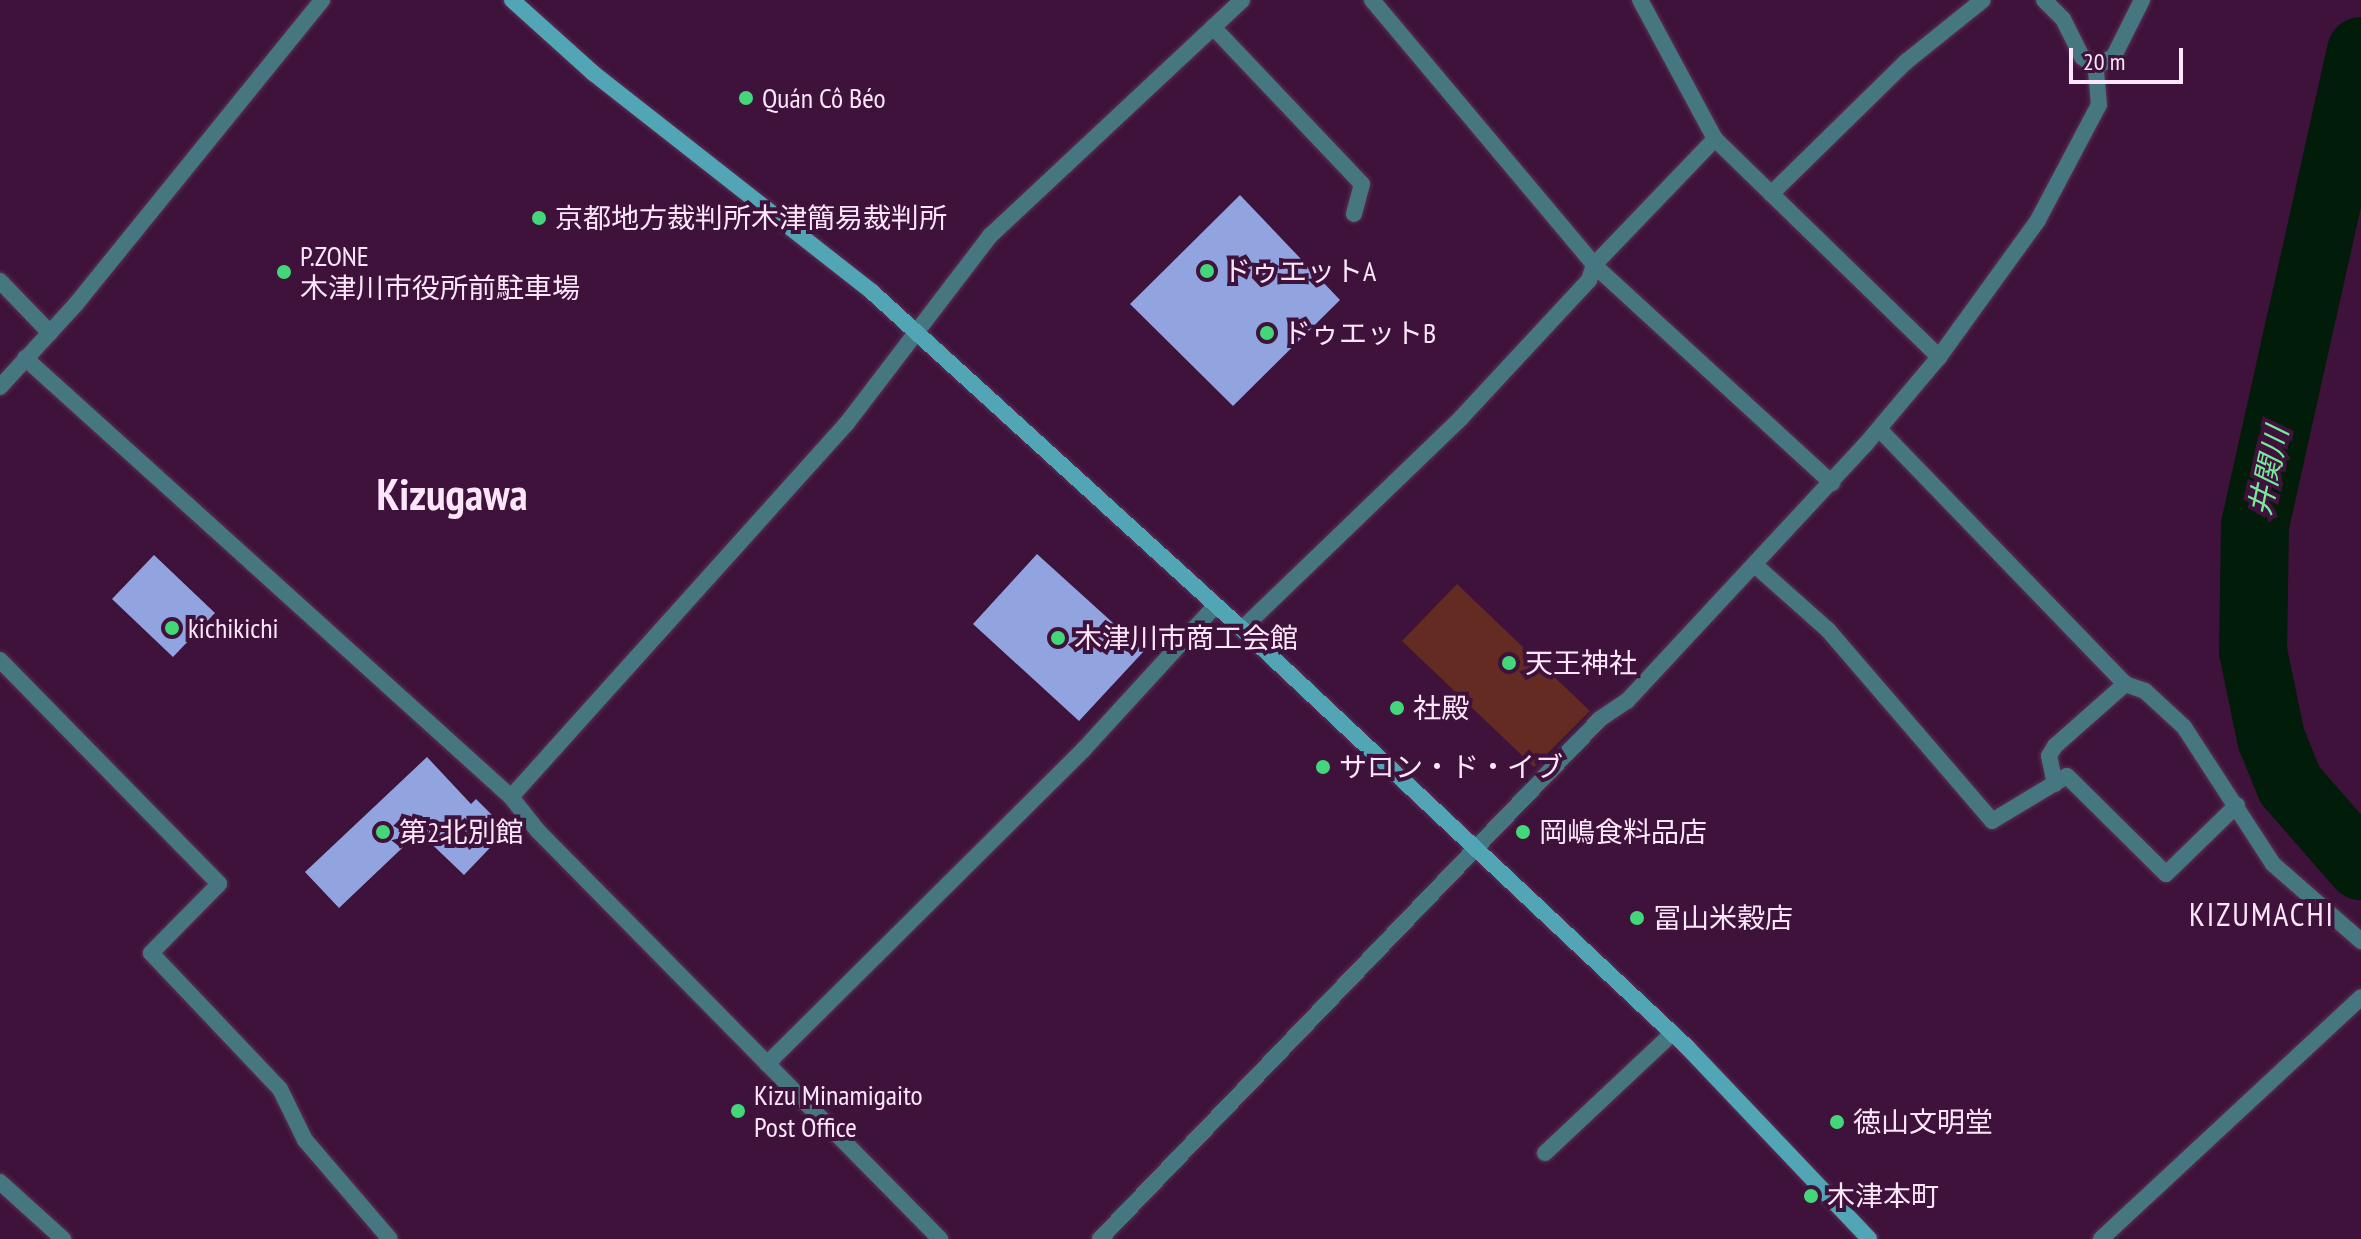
<!DOCTYPE html>
<html>
<head>
<meta charset="utf-8">
<style>
	body { margin:0 }
	#map { position:relative; width:2361px; height:1239px; overflow:hidden; background:#3e123a; font-family:"PT Sans Narrow","Noto Sans JP",sans-serif }
	div>[style] { position:absolute }
	.green>* { inset:0; background:#632b21 }
	.river>* { height:68px; margin:-34px; padding:0 34px; transform-origin:34px; border-radius:34px; background:#021c0a }
	.building>* { inset:0; background:#92a4df }
	.roads { filter:drop-shadow(0 0 2px #593055) drop-shadow(0 0 2px #593055) }
	.street>* { height:16px; margin:-8px; padding:0 8px; transform-origin:8px; border-radius:8px; background:#467781 }
	.secondary>* { height:16px; margin:-8px; padding:0 8px; transform-origin:8px; border-radius:8px; background:#52a5b4 }
	.dots>* { width:22px; height:22px; translate:-50% -50%; box-sizing:border-box; border:4px solid #3e123a; border-radius:50% }
	span { translate:-50% -50%; white-space:nowrap; text-align:center; line-height:1.15; -webkit-text-stroke:8px #3e123a; paint-order:stroke }
	.poi-label { font-size:28px; color:#fde6f9 }
	.left { translate:0 -50%; text-align:left }
	.water-label { font-size:30px; color:#78e99a; font-style:italic }
	.quarter-label { font-size:32px; color:#fde6f9; letter-spacing:2px }
	.town-label { font-size:44px; color:#fde6f9; font-weight:700 }
	.scale { position:absolute; left:2069px; top:48px; width:114px; height:36px; box-sizing:border-box; border:4px solid #fde6f9; border-top:0; padding-left:10px; font-size:24px; line-height:28px; white-space:nowrap; color:#fde6f9; -webkit-text-stroke:6px #3e123a; paint-order:stroke }
</style>
</head>
<body>
<div id="map">
	<div class="green">
		<i style="clip-path:polygon(1457px 584px,1590px 711px,1534px 767px,1402px 641px)"></i>
	</div>
	<div class="river">
		<i style="left:2361px;top:51px;width:486px;rotate:102.6deg"></i>
		<i style="left:2255px;top:525px;width:126px;rotate:90.9deg"></i>
		<i style="left:2253px;top:651px;width:89px;rotate:78.3deg"></i>
		<i style="left:2271px;top:738px;width:51px;rotate:68deg"></i>
		<i style="left:2290px;top:785px;width:108px;rotate:48.8deg"></i>
	</div>
	<div class="building">
		<i style="clip-path:polygon(1240px 195px,1340px 300px,1233px 406px,1130px 304px)"></i>
		<i style="clip-path:polygon(1037px 554px,1144px 651px,1079px 721px,973px 624px)"></i>
		<i style="clip-path:polygon(154px 555px,215px 613px,173px 657px,112px 599px)"></i>
		<i style="clip-path:polygon(427px 757px,471px 804px,476px 799px,507px 830px,464px 875px,419px 832px,339px 908px,305px 872px)"></i>
	</div>
	<div class="roads">
		<div class="street">
			<i style="left:1372px;top:0;width:346px;rotate:50deg"></i>
			<i style="left:1594px;top:265px;width:323px;rotate:42.5deg"></i>
			<i style="left:2044px;top:0;width:27px;rotate:45deg"></i>
			<i style="left:2063px;top:19px;width:42px;rotate:63.4deg"></i>
			<i style="left:2082px;top:57px;width:17px;rotate:36deg"></i>
			<i style="left:2096px;top:67px;width:21px;rotate:-31deg"></i>
			<i style="left:2114px;top:56px;width:63px;rotate:-63.4deg"></i>
			<i style="left:1213px;top:27px;width:216px;rotate:46.5deg"></i>
			<i style="left:1362px;top:184px;width:31px;rotate:105deg"></i>
			<i style="left:1715px;top:139px;width:313px;rotate:44.2deg"></i>
			<i style="left:1771px;top:194px;width:190px;rotate:-44.4deg"></i>
			<i style="left:1907px;top:61px;width:97px;rotate:-38.8deg"></i>
			<i style="left:0;top:281px;width:72px;rotate:46.1deg"></i>
			<i style="left:25px;top:358px;width:655px;rotate:42.09deg"></i>
			<i style="left:511px;top:797px;width:43px;rotate:51.5deg"></i>
			<i style="left:538px;top:831px;width:573px;rotate:45.42deg"></i>
			<i style="left:0;top:387px;width:113px;rotate:-47.5deg"></i>
			<i style="left:76px;top:304px;width:391px;rotate:-51deg"></i>
			<i style="left:1879px;top:429px;width:354px;rotate:46deg"></i>
			<i style="left:2125px;top:684px;width:21px;rotate:19deg"></i>
			<i style="left:2145px;top:691px;width:53px;rotate:42.7deg"></i>
			<i style="left:2184px;top:727px;width:163px;rotate:57deg"></i>
			<i style="left:2273px;top:864px;width:117px;rotate:41.2deg"></i>
			<i style="left:1755px;top:565px;width:98px;rotate:41.7deg"></i>
			<i style="left:1828px;top:630px;width:252px;rotate:49.3deg"></i>
			<i style="left:1992px;top:821px;width:87px;rotate:-31deg"></i>
			<i style="left:2067px;top:776px;width:139px;rotate:44.7deg"></i>
			<i style="left:2166px;top:874px;width:99px;rotate:-44.2deg"></i>
			<i style="left:1242px;top:629px;width:303px;rotate:-43.9deg"></i>
			<i style="left:1460px;top:419px;width:190px;rotate:-47.1deg"></i>
			<i style="left:1589px;top:280px;width:16px;rotate:-72deg"></i>
			<i style="left:1594px;top:265px;width:175px;rotate:-46.2deg"></i>
			<i style="left:1715px;top:139px;width:158px;rotate:-118.3deg"></i>
			<i style="left:0;top:660px;width:313px;rotate:45.6deg"></i>
			<i style="left:219px;top:884px;width:97px;rotate:134.6deg"></i>
			<i style="left:151px;top:953px;width:187px;rotate:46.5deg"></i>
			<i style="left:280px;top:1089px;width:57px;rotate:63.9deg"></i>
			<i style="left:305px;top:1140px;width:130px;rotate:49.4deg"></i>
			<i style="left:2055px;top:784px;width:29px;rotate:-102deg"></i>
			<i style="left:2049px;top:756px;width:12px;rotate:-59deg"></i>
			<i style="left:2055px;top:746px;width:94px;rotate:-41.5deg"></i>
			<i style="left:511px;top:797px;width:503px;rotate:-48.06deg"></i>
			<i style="left:847px;top:423px;width:235px;rotate:-52.6deg"></i>
			<i style="left:990px;top:236px;width:345px;rotate:-43.1deg"></i>
			<i style="left:767px;top:1064px;width:447px;rotate:-44.8deg"></i>
			<i style="left:1084px;top:749px;width:194px;rotate:-47.5deg"></i>
			<i style="left:1545px;top:1153px;width:175px;rotate:-43.2deg"></i>
			<i style="left:0;top:1182px;width:85px;rotate:42.1deg"></i>
			<i style="left:1100px;top:1239px;width:721px;rotate:-46.12deg"></i>
			<i style="left:1600px;top:719px;width:32px;rotate:-34deg"></i>
			<i style="left:1627px;top:701px;width:350px;rotate:-47.1deg"></i>
			<i style="left:1865px;top:445px;width:115px;rotate:-49.9deg"></i>
			<i style="left:1939px;top:357px;width:169px;rotate:-54.1deg"></i>
			<i style="left:2038px;top:220px;width:130px;rotate:-62.1deg"></i>
			<i style="left:2099px;top:105px;width:38px;rotate:-95deg"></i>
			<i style="left:2101px;top:1239px;width:355px;rotate:-42.9deg"></i>
		</div>
		<div class="secondary">
			<i style="left:512px;top:0;width:109px;rotate:42deg"></i>
			<i style="left:593px;top:73px;width:355px;rotate:38.1deg"></i>
			<i style="left:872px;top:292px;width:500px;rotate:42.33deg"></i>
			<i style="left:1242px;top:629px;width:612px;rotate:43.21deg"></i>
			<i style="left:1688px;top:1048px;width:263px;rotate:46.5deg"></i>
		</div>
	</div>
	<div class="dots">
		<i style="left:746px;top:98px;background:#44d77a"></i>
		<i style="left:539px;top:218px;background:#44d77a"></i>
		<i style="left:1207px;top:271px;background:#44d77a"></i>
		<i style="left:284px;top:272px;background:#44d77a"></i>
		<i style="left:1267px;top:333px;background:#44d77a"></i>
		<i style="left:172px;top:628px;background:#44d77a"></i>
		<i style="left:1058px;top:638px;background:#44d77a"></i>
		<i style="left:1509px;top:663px;background:#44d77a"></i>
		<i style="left:1397px;top:708px;background:#44d77a"></i>
		<i style="left:1323px;top:767px;background:#44d77a"></i>
		<i style="left:383px;top:832px;background:#44d77a"></i>
		<i style="left:1523px;top:832px;background:#44d77a"></i>
		<i style="left:1637px;top:918px;background:#44d77a"></i>
		<i style="left:738px;top:1111px;background:#44d77a"></i>
		<i style="left:1837px;top:1122px;background:#44d77a"></i>
		<i style="left:1811px;top:1196px;background:#44d77a"></i>
	</div>
	<div class="poi-label">
		<span class="left" style="left:762px;top:98px">Quán Cô Béo</span>
		<span class="left" style="left:555px;top:218px">京都地方裁判所木津簡易裁判所</span>
		<span class="left" style="left:300px;top:272px">P.ZONE<br>木津川市役所前駐車場</span>
		<span class="left" style="left:1223px;top:271px">ドゥエットA</span>
		<span class="left" style="left:1283px;top:333px">ドゥエットB</span>
		<span class="left" style="left:188px;top:628px">kichikichi</span>
		<span class="left" style="left:1074px;top:638px">木津川市商工会館</span>
		<span class="left" style="left:1525px;top:663px">天王神社</span>
		<span class="left" style="left:1413px;top:708px">社殿</span>
		<span class="left" style="left:1339px;top:767px">サロン・ド・イブ</span>
		<span class="left" style="left:399px;top:832px">第2北別館</span>
		<span class="left" style="left:1539px;top:832px">岡嶋食料品店</span>
		<span class="left" style="left:1653px;top:918px">冨山米穀店</span>
		<span class="left" style="left:754px;top:1111px">Kizu Minamigaito<br>Post Office</span>
		<span class="left" style="left:1853px;top:1122px">徳山文明堂</span>
		<span class="left" style="left:1827px;top:1196px">木津本町</span>
	</div>
	<div class="water-label">
		<span style="left:2268px;top:471px;rotate:-78deg">井関川</span>
	</div>
	<div class="quarter-label">
		<span style="left:2262px;top:914px">KIZUMACHI</span>
	</div>
	<div class="town-label">
		<span style="left:452px;top:494px">Kizugawa</span>
	</div>
	<div class="scale">20 m</div>
</div>
</body>
</html>
